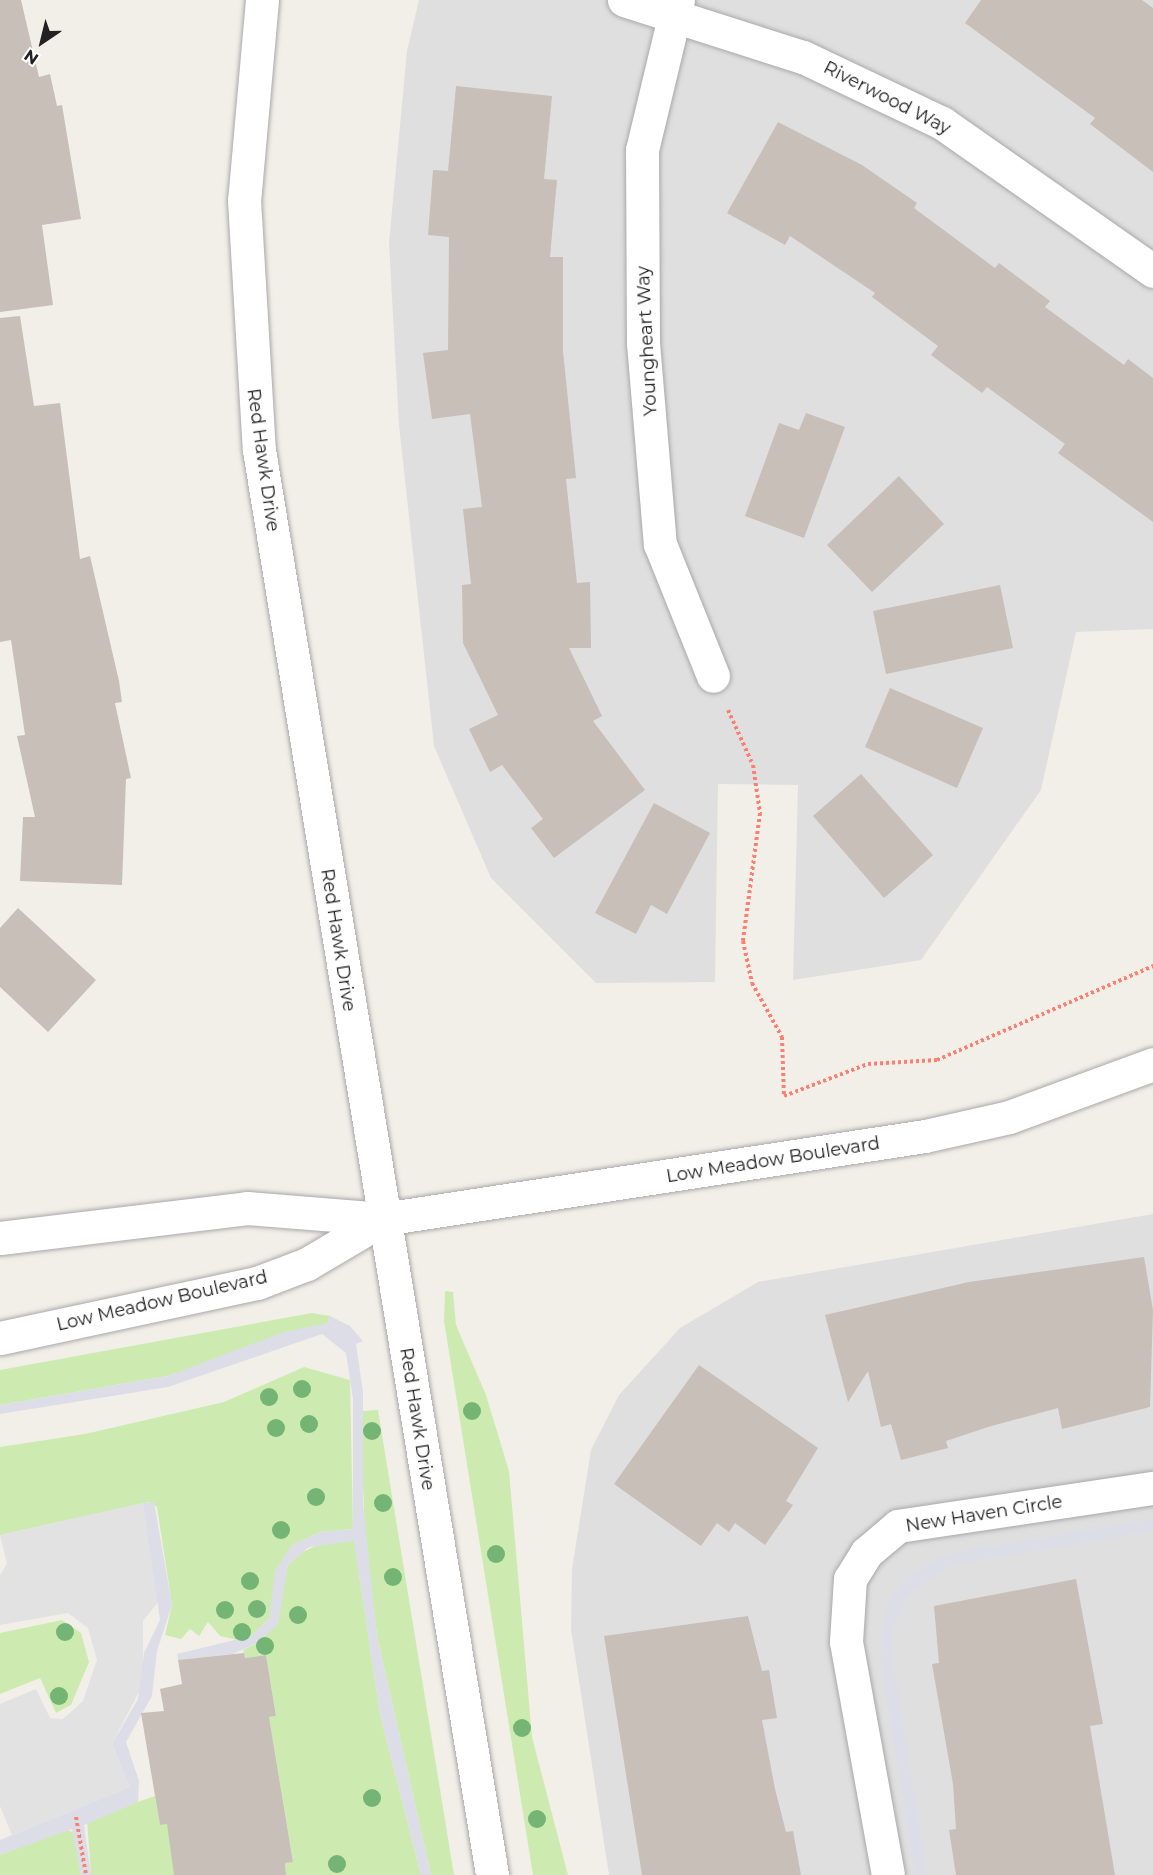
<!DOCTYPE html>
<html>
<head>
<meta charset="utf-8">
<style>
	body { margin:0 }
	#map { position:relative; width:1153px; height:1875px; overflow:hidden; background:#f2efe9; font-family:Montserrat,sans-serif }
	div>[style] { position:absolute }
	.residential>* { inset:0; background:#e0dfdf }
	.grass>* { inset:0; background:#cdebb0 }
	.parking>* { inset:0; background:#e2e2e2 }
	.plaza>* { inset:0; background:#dddde8 }
	.building>* { inset:0; background:#c7bfb8 }
	.path>* { height:4px; margin-top:-2px; transform-origin:0; background:repeating-linear-gradient(90deg,#fa8072 0 3px,transparent 0 6px) }
	.roads { filter:drop-shadow(0 0 2px #a9a9a9) drop-shadow(0 0 2px #a9a9a9) }
	.minor>* { height:33px; margin:-16.5px; padding:0 16.5px; transform-origin:16.5px; border-radius:16.5px; background:#fff }
	.tertiary>* { height:33px; margin:-16.5px; padding:0 16.5px; transform-origin:16.5px; border-radius:16.5px; background:#fff }
	.trees>* { width:18px; height:18px; margin:-9px; border-radius:50%; background:#74b475 }
	span { translate:-50% -50%; white-space:nowrap; text-align:center; line-height:1.15; -webkit-text-stroke:4.5px #fff; paint-order:stroke }
	.street-label { font-size:18px; color:#222 }
	.north { position:absolute; left:12px; top:12px; width:60px; height:60px; -webkit-text-stroke:4px #fff; paint-order:stroke; rotate:215deg; font-size:16px; font-weight:700; line-height:24px; text-align:center; color:#222 }
	.north::after { content:''; display:block; margin:auto; width:21px; height:27px; background:#222; clip-path:polygon(50% 0,100% 100%,50% 72%,0 100%) }
</style>
</head>
<body>
<div id="map">
	<div class="residential">
		<i style="clip-path:polygon(419px 0,1153px 0,1153px 629px,1076px 632px,1041px 790px,921px 960px,793px 980px,798px 785px,718px 784px,715px 982px,596px 983px,491px 878px,434px 746px,399px 425px,389px 243px,407px 51px)"></i>
		<i style="clip-path:polygon(1153px 1214px,1153px 1875px,609px 1875px,571px 1629px,572px 1569px,591px 1450px,619px 1395px,680px 1328px,758px 1282px)"></i>
	</div>
	<div class="grass">
		<i style="clip-path:polygon(445px 1291px,453px 1292px,456px 1325px,486px 1395px,509px 1471px,532px 1737px,568px 1875px,533px 1875px,444px 1321px)"></i>
		<i style="clip-path:polygon(312px 1313px,330px 1316px,328px 1323px,168px 1376px,0 1405px,0 1370px)"></i>
		<i style="clip-path:polygon(304px 1367px,350px 1380px,353px 1529px,321px 1532px,292px 1545px,269px 1619px,251px 1636px,242px 1641px,220px 1636px,208px 1622px,199px 1636px,190px 1629px,181px 1639px,165px 1635px,172px 1605px,157px 1507px,149px 1502px,0 1535px,0 1447px,85px 1434px,224px 1402px)"></i>
		<i style="clip-path:polygon(378px 1410px,454px 1875px,431px 1875px,377px 1636px,365px 1539px,361px 1429px,363px 1411px)"></i>
		<i style="clip-path:polygon(354px 1540px,380px 1714px,421px 1875px,286px 1875px,285px 1863px,293px 1861px,269px 1717px,276px 1716px,266px 1655px,245px 1658px,243px 1650px,257px 1643px,281px 1594px,288px 1565px,299px 1554px,321px 1543px)"></i>
		<i style="clip-path:polygon(62px 1620px,81px 1633px,89px 1662px,71px 1705px,56px 1713px,40px 1678px,0 1694px,0 1633px)"></i>
		<i style="clip-path:polygon(155px 1796px,160px 1825px,176px 1822px,174px 1875px,91px 1875px,87px 1820px)"></i>
		<i style="clip-path:polygon(66px 1829px,74px 1833px,81px 1875px,0 1875px,0 1855px)"></i>
	</div>
	<div class="parking">
		<i style="clip-path:polygon(143px 1503px,159px 1601px,143px 1621px,143px 1684px,112px 1744px,130px 1787px,12px 1835px,0 1806px,0 1704px,36px 1689px,50px 1718px,63px 1719px,83px 1701px,97px 1660px,88px 1628px,68px 1613px,0 1625px,0 1575px,7px 1564px,0 1535px)"></i>
	</div>
	<div class="plaza">
		<i style="clip-path:polygon(330px 1316px,350px 1326px,363px 1341px,356px 1344px,363px 1392px,363px 1503px,377px 1636px,431px 1875px,421px 1875px,380px 1714px,354px 1541px,309px 1547px,288px 1565px,278px 1624px,257px 1643px,233px 1654px,178px 1660px,177px 1654px,251px 1636px,269px 1619px,275px 1571px,292px 1545px,321px 1532px,353px 1529px,353px 1399px,346px 1353px,322px 1334px,168px 1387px,0 1414px,0 1405px,168px 1376px,284px 1332px,328px 1323px)"></i>
		<i style="clip-path:polygon(154px 1502px,172px 1605px,157px 1651px,152px 1696px,126px 1742px,139px 1781px,138px 1802px,84px 1825px,91px 1875px,81px 1875px,72px 1829px,0 1855px,0 1840px,130px 1787px,112px 1744px,138px 1699px,144px 1653px,160px 1620px,143px 1503px)"></i>
		<i style="clip-path:polygon(1153px 1519px,1153px 1531px,949px 1566px,907px 1596px,890px 1638px,927px 1875px,915px 1875px,880px 1658px,887px 1602px,907px 1576px,948px 1554px)"></i>
	</div>
	<div class="building">
		<i style="clip-path:polygon(0 0,21px 0,39px 77px,50px 74px,57px 106px,62px 105px,81px 219px,42px 225px,53px 305px,0 312px)"></i>
		<i style="clip-path:polygon(981px 0,1142px 0,1153px 8px,1153px 172px,1090px 124px,1095px 118px,965px 23px)"></i>
		<i style="clip-path:polygon(456px 86px,552px 96px,544px 179px,557px 180px,550px 257px,563px 257px,563px 351px,576px 478px,566px 479px,577px 583px,590px 582px,591px 648px,569px 648px,602px 716px,593px 721px,645px 790px,554px 858px,531px 828px,543px 819px,502px 765px,490px 772px,469px 729px,498px 715px,463px 643px,462px 585px,471px 584px,463px 509px,482px 507px,470px 414px,432px 419px,423px 353px,448px 350px,449px 237px,428px 235px,433px 170px,448px 171px)"></i>
		<i style="clip-path:polygon(778px 122px,862px 165px,917px 203px,914px 208px,995px 268px,999px 263px,1050px 301px,1045px 307px,1124px 365px,1128px 359px,1153px 378px,1153px 522px,1058px 453px,1065px 444px,987px 387px,982px 393px,931px 355px,938px 346px,872px 297px,875px 293px,790px 236px,785px 245px,727px 213px)"></i>
		<i style="clip-path:polygon(20px 316px,34px 406px,60px 403px,80px 559px,90px 556px,119px 681px,122px 702px,115px 703px,131px 778px,126px 779px,122px 885px,20px 881px,23px 817px,35px 817px,17px 736px,25px 735px,11px 640px,0 642px,0 318px)"></i>
		<i style="clip-path:polygon(806px 413px,845px 427px,804px 538px,745px 516px,779px 423px,799px 430px)"></i>
		<i style="clip-path:polygon(899px 476px,944px 524px,872px 592px,827px 545px)"></i>
		<i style="clip-path:polygon(1000px 585px,1013px 648px,886px 674px,873px 611px)"></i>
		<i style="clip-path:polygon(890px 688px,983px 728px,957px 788px,865px 747px)"></i>
		<i style="clip-path:polygon(861px 774px,933px 855px,884px 898px,813px 816px)"></i>
		<i style="clip-path:polygon(654px 803px,710px 833px,667px 914px,651px 905px,636px 934px,595px 913px)"></i>
		<i style="clip-path:polygon(18px 908px,96px 980px,48px 1032px,0 987px,0 928px)"></i>
		<i style="clip-path:polygon(1144px 1257px,1153px 1310px,1150px 1407px,1062px 1429px,1058px 1408px,988px 1427px,946px 1441px,948px 1448px,901px 1460px,891px 1424px,881px 1427px,868px 1371px,848px 1402px,825px 1315px,969px 1282px)"></i>
		<i style="clip-path:polygon(699px 1365px,818px 1448px,786px 1501px,793px 1505px,765px 1545px,735px 1523px,729px 1532px,717px 1523px,701px 1546px,614px 1484px)"></i>
		<i style="clip-path:polygon(1076px 1579px,1103px 1724px,1090px 1726px,1115px 1875px,956px 1875px,949px 1830px,956px 1829px,953px 1784px,932px 1664px,939px 1663px,934px 1606px)"></i>
		<i style="clip-path:polygon(748px 1616px,762px 1671px,769px 1670px,777px 1718px,762px 1720px,775px 1789px,786px 1832px,793px 1831px,801px 1875px,642px 1875px,604px 1636px)"></i>
		<i style="clip-path:polygon(244px 1653px,245px 1658px,266px 1655px,276px 1716px,269px 1717px,293px 1862px,285px 1863px,286px 1875px,174px 1875px,167px 1824px,160px 1825px,141px 1713px,164px 1711px,160px 1689px,182px 1684px,178px 1660px)"></i>
	</div>
	<div class="path">
		<i style="left:728px;top:710px;width:60px;rotate:65.6deg"></i>
		<i style="left:753px;top:765px;width:49px;rotate:81.7deg"></i>
		<i style="left:760px;top:813px;width:129px;rotate:97.6deg"></i>
		<i style="left:743px;top:941px;width:43px;rotate:77.9deg"></i>
		<i style="left:752px;top:983px;width:62px;rotate:60.9deg"></i>
		<i style="left:782px;top:1037px;width:59px;rotate:88.1deg"></i>
		<i style="left:784px;top:1096px;width:90px;rotate:-20.9deg"></i>
		<i style="left:868px;top:1064px;width:69px;rotate:-3.3deg"></i>
		<i style="left:937px;top:1060px;width:236px;rotate:-23.5deg"></i>
		<i style="left:76px;top:1817px;width:59px;rotate:80.2deg"></i>
	</div>
	<div class="roads">
		<div class="minor">
			<i style="left:624px;top:0;width:188px;rotate:17.7deg"></i>
			<i style="left:803px;top:57px;width:154px;rotate:25.4deg"></i>
			<i style="left:942px;top:123px;width:258px;rotate:35deg"></i>
			<i style="left:678px;top:0;width:154px;rotate:103.5deg"></i>
			<i style="left:642px;top:150px;width:193px;rotate:89.7deg"></i>
			<i style="left:643px;top:343px;width:202px;rotate:85.2deg"></i>
			<i style="left:660px;top:544px;width:142px;rotate:68.1deg"></i>
			<i style="left:888px;top:1875px;width:237px;rotate:-100.2deg"></i>
			<i style="left:846px;top:1642px;width:63px;rotate:-86.4deg"></i>
			<i style="left:850px;top:1579px;width:31px;rotate:-58deg"></i>
			<i style="left:866px;top:1553px;width:42px;rotate:-40.2deg"></i>
			<i style="left:898px;top:1526px;width:258px;rotate:-8.5deg"></i>
		</div>
		<div class="tertiary">
			<i style="left:262px;top:0;width:201px;rotate:95.1deg"></i>
			<i style="left:244px;top:200px;width:250px;rotate:86.6deg"></i>
			<i style="left:259px;top:450px;width:1444px;rotate:80.71deg"></i>
			<i style="left:0;top:1238px;width:249px;rotate:-6.9deg"></i>
			<i style="left:247px;top:1208px;width:136px;rotate:4.6deg"></i>
			<i style="left:383px;top:1219px;width:548px;rotate:-8.71deg"></i>
			<i style="left:925px;top:1136px;width:86px;rotate:-12.7deg"></i>
			<i style="left:1009px;top:1117px;width:153px;rotate:-20.2deg"></i>
			<i style="left:0;top:1338px;width:263px;rotate:-12.1deg"></i>
			<i style="left:257px;top:1283px;width:53px;rotate:-20.8deg"></i>
			<i style="left:307px;top:1264px;width:88px;rotate:-30.6deg"></i>
		</div>
	</div>
	<div class="trees">
		<i style="left:302px;top:1389px"></i>
		<i style="left:269px;top:1397px"></i>
		<i style="left:472px;top:1411px"></i>
		<i style="left:309px;top:1424px"></i>
		<i style="left:276px;top:1428px"></i>
		<i style="left:372px;top:1431px"></i>
		<i style="left:316px;top:1497px"></i>
		<i style="left:383px;top:1503px"></i>
		<i style="left:281px;top:1530px"></i>
		<i style="left:496px;top:1554px"></i>
		<i style="left:393px;top:1577px"></i>
		<i style="left:250px;top:1581px"></i>
		<i style="left:257px;top:1609px"></i>
		<i style="left:225px;top:1610px"></i>
		<i style="left:298px;top:1615px"></i>
		<i style="left:65px;top:1632px"></i>
		<i style="left:242px;top:1632px"></i>
		<i style="left:265px;top:1646px"></i>
		<i style="left:59px;top:1696px"></i>
		<i style="left:522px;top:1728px"></i>
		<i style="left:372px;top:1798px"></i>
		<i style="left:537px;top:1819px"></i>
		<i style="left:337px;top:1864px"></i>
	</div>
	<div class="street-label">
		<span style="left:887px;top:98px;rotate:27deg">Riverwood Way</span>
		<span style="left:647px;top:341px;rotate:-93deg">Youngheart Way</span>
		<span style="left:263px;top:460px;rotate:82deg">Red Hawk Drive</span>
		<span style="left:338px;top:940px;rotate:81deg">Red Hawk Drive</span>
		<span style="left:773px;top:1160px;rotate:-9deg">Low Meadow Boulevard</span>
		<span style="left:162px;top:1301px;rotate:-13deg">Low Meadow Boulevard</span>
		<span style="left:417px;top:1419px;rotate:81deg">Red Hawk Drive</span>
		<span style="left:984px;top:1514px;rotate:-9deg">New Haven Circle</span>
	</div>
	<div class="north">N</div>
</div>
</body>
</html>
